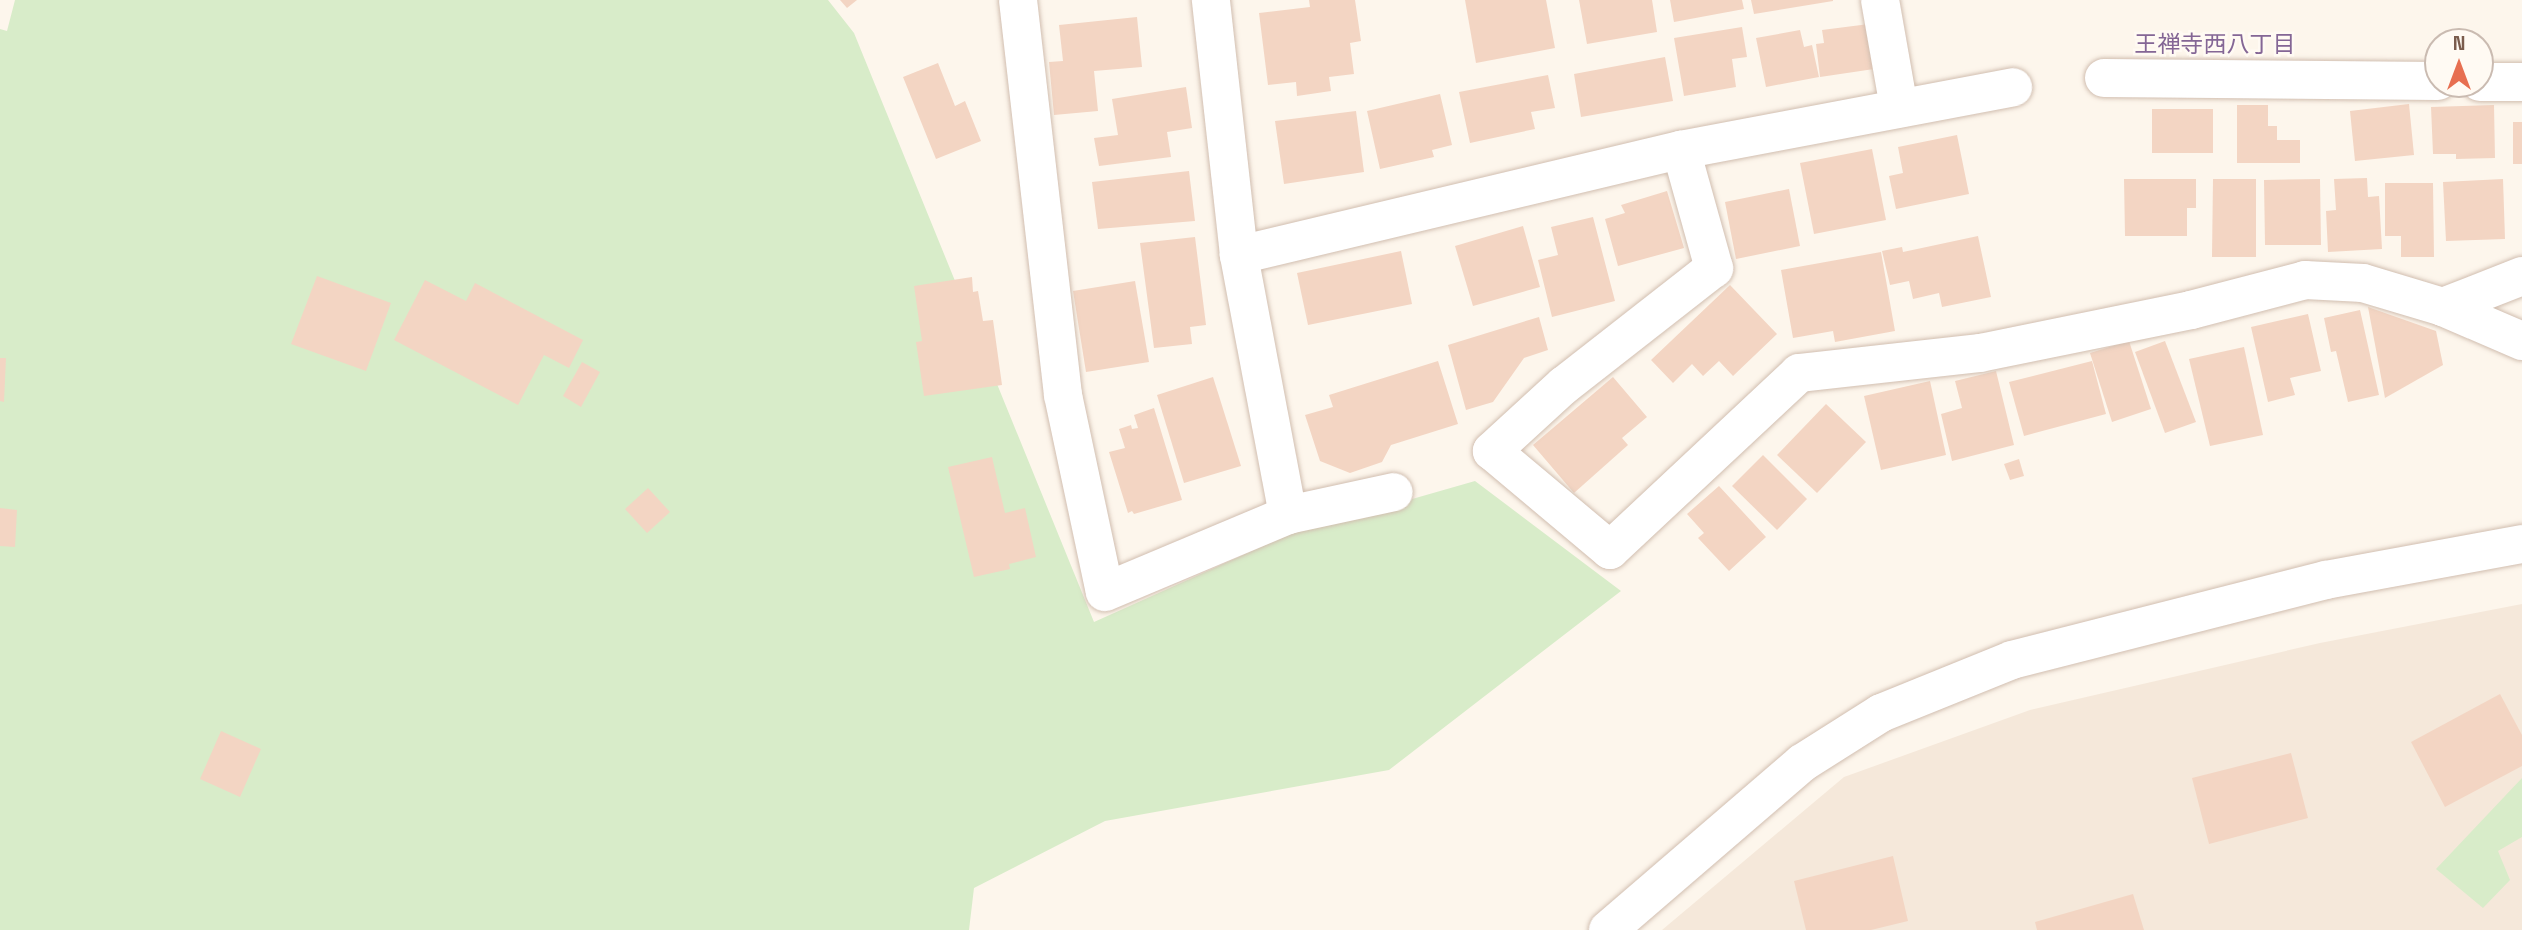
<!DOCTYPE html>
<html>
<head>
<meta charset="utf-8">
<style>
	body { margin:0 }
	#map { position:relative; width:2522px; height:930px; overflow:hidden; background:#fdf6ec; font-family:"Space Grotesk","Noto Sans JP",sans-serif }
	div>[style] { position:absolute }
	.residential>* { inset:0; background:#f5e8da }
	.green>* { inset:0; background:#d8ecc9 }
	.building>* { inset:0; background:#f3d5c3 }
	.roads { filter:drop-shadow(0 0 2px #d1beb0) drop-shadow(0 0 2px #d1beb0) }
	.street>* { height:38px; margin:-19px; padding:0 19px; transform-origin:19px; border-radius:19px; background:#fff }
	.secondary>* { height:38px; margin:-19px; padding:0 19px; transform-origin:19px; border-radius:19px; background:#fff }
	span { translate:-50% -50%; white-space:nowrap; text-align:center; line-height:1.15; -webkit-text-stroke:5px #fffaf3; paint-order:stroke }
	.neighbourhood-label { font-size:23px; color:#846695 }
	.north { position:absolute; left:2424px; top:28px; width:70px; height:70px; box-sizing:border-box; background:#fffaf3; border:2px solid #cabbb1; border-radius:50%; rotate:0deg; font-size:19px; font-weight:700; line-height:28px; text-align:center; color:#7a5c4d }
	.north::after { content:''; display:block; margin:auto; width:24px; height:32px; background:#e76f51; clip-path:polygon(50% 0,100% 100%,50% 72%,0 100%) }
</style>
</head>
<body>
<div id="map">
	<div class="residential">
		<i style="clip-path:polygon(2522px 604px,2522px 930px,1662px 930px,1844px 777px,2030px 710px,2320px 643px)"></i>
	</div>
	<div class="green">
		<i style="clip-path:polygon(15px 0,828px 0,854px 33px,1094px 622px,1290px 534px,1475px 481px,1621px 591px,1389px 770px,1105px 821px,974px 888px,969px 930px,0 930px,0 29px,7px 31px)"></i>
		<i style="clip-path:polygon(2522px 778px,2522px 837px,2498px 851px,2510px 880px,2483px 908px,2436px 869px)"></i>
	</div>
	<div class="building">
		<i style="clip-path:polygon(840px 0,857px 0,847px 8px)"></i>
		<i style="clip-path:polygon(1309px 0,1355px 0,1361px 41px,1350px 43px,1354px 74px,1329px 77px,1331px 91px,1297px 96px,1296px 82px,1268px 85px,1259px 13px,1310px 7px)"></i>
		<i style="clip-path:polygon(1465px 0,1546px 0,1555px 48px,1476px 63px)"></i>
		<i style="clip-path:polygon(1579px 0,1652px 0,1657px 32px,1587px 44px)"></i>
		<i style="clip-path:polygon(1670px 0,1742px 0,1744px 9px,1674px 22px)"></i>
		<i style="clip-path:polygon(1751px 0,1833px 0,1833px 1px,1754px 14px)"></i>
		<i style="clip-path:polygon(1137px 17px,1142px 67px,1094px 71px,1098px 111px,1054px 115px,1049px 62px,1063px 61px,1059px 25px)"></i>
		<i style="clip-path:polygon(1869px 24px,1874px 69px,1820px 77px,1816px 44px,1824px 43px,1822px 30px)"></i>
		<i style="clip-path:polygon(1742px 27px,1747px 57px,1732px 59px,1736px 87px,1684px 96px,1674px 38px)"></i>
		<i style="clip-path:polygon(1800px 30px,1804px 47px,1812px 45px,1819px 77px,1766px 87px,1756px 38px)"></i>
		<i style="clip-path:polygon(1665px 57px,1673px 101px,1581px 117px,1574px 74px)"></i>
		<i style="clip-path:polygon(938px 63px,955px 106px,965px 101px,981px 141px,936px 159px,903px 77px)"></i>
		<i style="clip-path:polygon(1548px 75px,1555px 108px,1531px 112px,1535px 129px,1470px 143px,1459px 92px)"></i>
		<i style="clip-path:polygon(1186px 87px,1192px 128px,1167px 132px,1171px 157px,1099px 166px,1094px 138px,1118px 135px,1112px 99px)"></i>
		<i style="clip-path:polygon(1440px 94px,1452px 145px,1432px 150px,1434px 157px,1380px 169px,1367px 111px)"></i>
		<i style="clip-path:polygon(2409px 104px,2414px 155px,2355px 161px,2350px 111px)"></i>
		<i style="clip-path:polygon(2237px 105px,2268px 105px,2268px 126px,2277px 126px,2277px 140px,2300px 140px,2300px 163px,2237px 163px)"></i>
		<i style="clip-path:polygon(2494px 105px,2495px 158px,2456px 159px,2456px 154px,2433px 154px,2431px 107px)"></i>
		<i style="clip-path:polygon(2152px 109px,2213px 109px,2213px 153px,2152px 153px)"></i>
		<i style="clip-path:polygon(1356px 111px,1364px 172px,1284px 184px,1275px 121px)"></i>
		<i style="clip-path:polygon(2513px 122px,2522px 122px,2522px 164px,2513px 164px)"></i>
		<i style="clip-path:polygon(1957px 135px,1969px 194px,1896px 209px,1889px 176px,1903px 173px,1898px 147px)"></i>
		<i style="clip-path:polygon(1872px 149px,1886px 220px,1814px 234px,1800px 163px)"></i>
		<i style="clip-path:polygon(1189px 171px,1195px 221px,1098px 229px,1092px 182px)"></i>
		<i style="clip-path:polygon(2367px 178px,2368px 197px,2379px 196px,2382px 249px,2328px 252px,2326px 211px,2336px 210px,2334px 179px)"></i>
		<i style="clip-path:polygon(2124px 179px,2196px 179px,2196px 208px,2187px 208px,2187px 236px,2125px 236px)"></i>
		<i style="clip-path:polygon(2213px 179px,2256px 179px,2256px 257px,2212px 257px)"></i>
		<i style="clip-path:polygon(2320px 179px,2321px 245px,2265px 245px,2264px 180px)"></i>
		<i style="clip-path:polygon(2503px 179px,2505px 239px,2446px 241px,2443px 182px)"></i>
		<i style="clip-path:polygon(2385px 183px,2433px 183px,2434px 257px,2401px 257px,2401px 236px,2385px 236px)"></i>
		<i style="clip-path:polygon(1789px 189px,1800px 246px,1736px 259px,1725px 202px)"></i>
		<i style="clip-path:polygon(1667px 191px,1684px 248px,1618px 266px,1605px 219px,1625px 213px,1621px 205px)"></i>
		<i style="clip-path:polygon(1593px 217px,1615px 301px,1552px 317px,1538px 260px,1558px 255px,1551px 227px)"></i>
		<i style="clip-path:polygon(1523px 226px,1540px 287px,1473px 306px,1455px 246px)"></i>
		<i style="clip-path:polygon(1978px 236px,1991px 297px,1942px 307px,1939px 293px,1913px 299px,1909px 281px,1890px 285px,1882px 251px,1902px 247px,1903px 252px)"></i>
		<i style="clip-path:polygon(1195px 237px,1206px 325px,1190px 327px,1192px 344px,1154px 348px,1140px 243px)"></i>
		<i style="clip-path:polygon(1401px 251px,1412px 304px,1308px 325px,1297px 273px)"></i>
		<i style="clip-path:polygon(1881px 252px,1895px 331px,1835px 342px,1833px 331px,1793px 338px,1781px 270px)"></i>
		<i style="clip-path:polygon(317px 276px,391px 303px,366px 371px,291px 344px)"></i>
		<i style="clip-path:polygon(972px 277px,973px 292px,978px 291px,983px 321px,993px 320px,1002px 385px,924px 396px,916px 342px,922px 341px,914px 286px)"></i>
		<i style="clip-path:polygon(425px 280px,466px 301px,475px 283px,583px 340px,569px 368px,544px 355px,518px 405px,394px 340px)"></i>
		<i style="clip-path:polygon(1135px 281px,1149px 362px,1086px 372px,1073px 291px)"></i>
		<i style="clip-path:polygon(1730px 285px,1777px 334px,1733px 376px,1719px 361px,1703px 376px,1692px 364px,1673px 383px,1651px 360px)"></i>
		<i style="clip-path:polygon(2368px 307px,2436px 331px,2443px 365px,2385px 398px)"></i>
		<i style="clip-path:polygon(2360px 310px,2379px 395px,2348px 402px,2336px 351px,2331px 352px,2324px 318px)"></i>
		<i style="clip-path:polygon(2308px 314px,2321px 371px,2290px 378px,2295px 395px,2268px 402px,2251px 327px)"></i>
		<i style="clip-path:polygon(1539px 317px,1548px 350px,1524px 358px,1493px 402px,1466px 410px,1448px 345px)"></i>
		<i style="clip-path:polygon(2129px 341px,2151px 409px,2112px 422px,2090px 353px)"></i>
		<i style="clip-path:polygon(2165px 341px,2196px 422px,2165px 433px,2135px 352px)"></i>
		<i style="clip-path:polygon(2244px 347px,2263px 435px,2210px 446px,2189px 359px)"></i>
		<i style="clip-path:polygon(0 358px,6px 358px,4px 402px,0 401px)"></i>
		<i style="clip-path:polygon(1438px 361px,1458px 424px,1391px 445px,1382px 462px,1350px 473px,1320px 461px,1305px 415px,1333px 407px,1329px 395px)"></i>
		<i style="clip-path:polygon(2092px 361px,2106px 414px,2024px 436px,2009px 382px)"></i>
		<i style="clip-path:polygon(582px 362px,600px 372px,581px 407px,563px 396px)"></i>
		<i style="clip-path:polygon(1996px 371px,2014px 445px,1952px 461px,1941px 414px,1962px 408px,1955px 381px)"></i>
		<i style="clip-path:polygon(1213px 377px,1241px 466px,1184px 483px,1157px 395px)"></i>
		<i style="clip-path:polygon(1613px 377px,1647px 417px,1622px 438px,1628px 445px,1574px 493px,1533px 445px)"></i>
		<i style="clip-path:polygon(1930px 381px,1946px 455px,1881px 470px,1864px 396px)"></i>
		<i style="clip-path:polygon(1826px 404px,1866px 442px,1817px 493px,1777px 455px)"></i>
		<i style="clip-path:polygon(1154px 408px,1182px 500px,1134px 514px,1132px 511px,1128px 513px,1109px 452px,1125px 448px,1119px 429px,1131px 425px,1132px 429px,1138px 428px,1134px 415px)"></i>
		<i style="clip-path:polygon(1763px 455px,1807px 499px,1777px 530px,1732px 486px)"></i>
		<i style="clip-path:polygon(992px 457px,1005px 513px,1025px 508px,1036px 557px,1009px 564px,1010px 569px,974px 577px,948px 467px)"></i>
		<i style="clip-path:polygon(2019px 459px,2024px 476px,2010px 480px,2004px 464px)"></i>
		<i style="clip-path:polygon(1719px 486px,1766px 537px,1729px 571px,1698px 538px,1704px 533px,1687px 514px)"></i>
		<i style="clip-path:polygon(648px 488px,670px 512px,647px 533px,625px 509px)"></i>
		<i style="clip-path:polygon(0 508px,17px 510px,15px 547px,0 546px)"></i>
		<i style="clip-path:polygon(2500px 694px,2522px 735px,2522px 766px,2445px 807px,2411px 742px)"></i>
		<i style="clip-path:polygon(221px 731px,261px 749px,240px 797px,200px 779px)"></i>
		<i style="clip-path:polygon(2291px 753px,2308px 818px,2209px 844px,2192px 778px)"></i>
		<i style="clip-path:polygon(1893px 856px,1908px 921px,1871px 930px,1806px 930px,1794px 881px)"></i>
		<i style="clip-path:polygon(2133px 894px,2144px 930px,2037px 930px,2035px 922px)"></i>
	</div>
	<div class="roads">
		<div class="street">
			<i style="left:1018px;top:0;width:398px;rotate:83.5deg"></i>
			<i style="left:1063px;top:395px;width:201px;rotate:78deg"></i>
			<i style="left:1105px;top:592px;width:199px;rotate:-22.8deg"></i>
			<i style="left:1288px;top:515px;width:265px;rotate:-100.7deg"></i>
			<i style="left:1239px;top:255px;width:257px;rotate:-96.3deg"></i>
			<i style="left:1880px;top:0;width:110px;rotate:80deg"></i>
			<i style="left:2104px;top:78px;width:334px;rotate:0.5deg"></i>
			<i style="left:2480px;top:82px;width:42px"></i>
			<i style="left:1681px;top:150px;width:123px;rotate:74.4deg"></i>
			<i style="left:1714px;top:268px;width:190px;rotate:142deg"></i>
			<i style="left:1564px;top:385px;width:98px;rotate:137.5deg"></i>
			<i style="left:1492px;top:451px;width:154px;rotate:40deg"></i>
			<i style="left:1610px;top:550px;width:259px;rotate:-43.1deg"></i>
			<i style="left:1799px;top:373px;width:182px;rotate:-6.3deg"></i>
			<i style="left:1980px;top:353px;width:215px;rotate:-11.5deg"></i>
			<i style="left:2191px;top:310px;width:118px;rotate:-14.7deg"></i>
			<i style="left:2305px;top:280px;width:58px;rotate:3deg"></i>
			<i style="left:2363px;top:283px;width:84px;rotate:16.7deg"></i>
			<i style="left:2443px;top:307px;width:86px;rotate:23.3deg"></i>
			<i style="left:1239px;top:255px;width:454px;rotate:-13.4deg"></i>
			<i style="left:1681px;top:150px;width:338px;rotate:-10.7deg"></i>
			<i style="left:2443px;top:307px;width:85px;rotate:-21.4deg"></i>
			<i style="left:1288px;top:515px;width:108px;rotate:-12.2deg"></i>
		</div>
		<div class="secondary">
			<i style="left:1608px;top:930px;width:256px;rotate:-40.7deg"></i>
			<i style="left:1802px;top:763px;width:93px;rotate:-32.3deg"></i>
			<i style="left:1881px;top:713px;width:141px;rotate:-22deg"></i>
			<i style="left:2012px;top:660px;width:324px;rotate:-14.3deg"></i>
			<i style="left:2326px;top:580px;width:199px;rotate:-10.4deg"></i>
		</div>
	</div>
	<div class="neighbourhood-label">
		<span style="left:2215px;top:44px">王禅寺西八丁目</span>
	</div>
	<div class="north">N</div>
</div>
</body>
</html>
